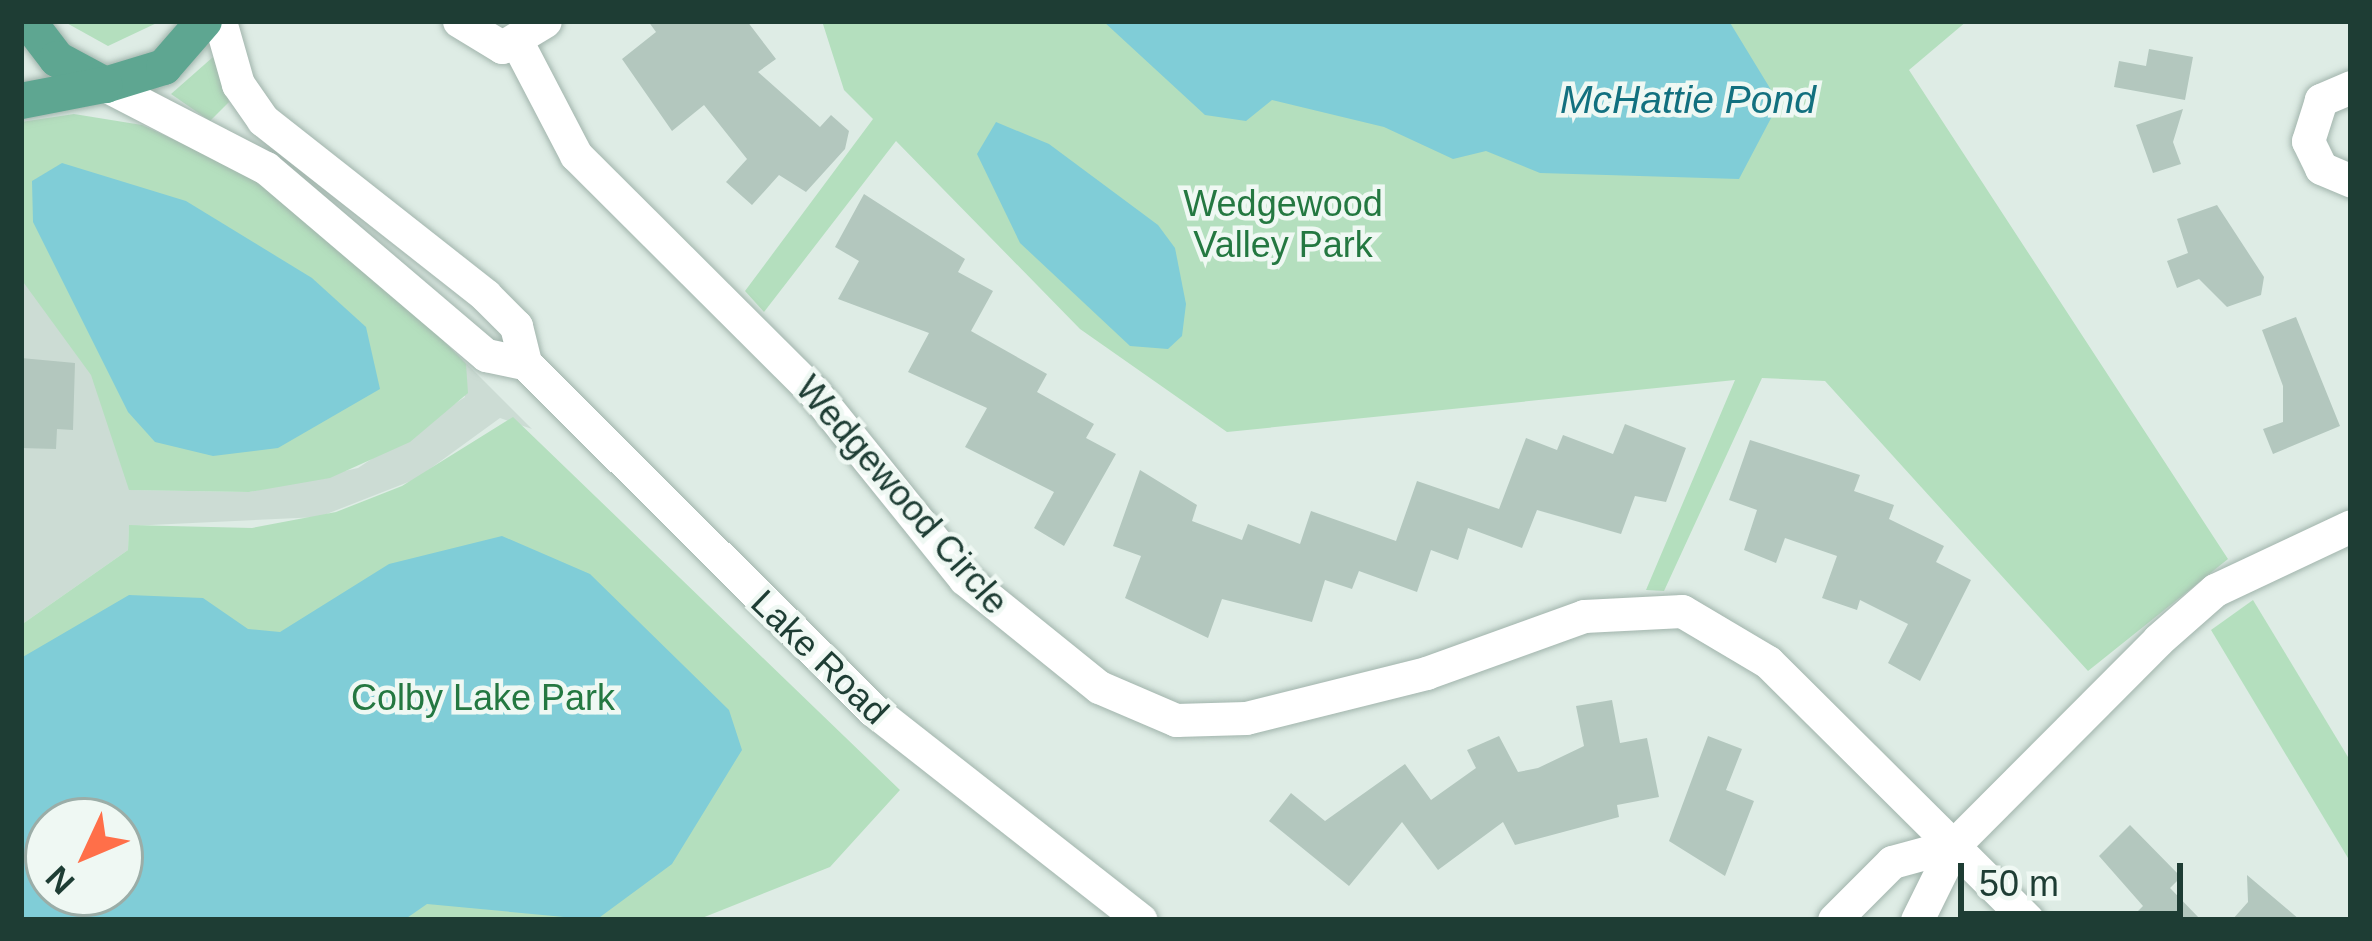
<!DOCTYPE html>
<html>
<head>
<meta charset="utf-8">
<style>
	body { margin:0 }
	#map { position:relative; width:2372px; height:941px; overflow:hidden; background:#deece5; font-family:Helvetica,sans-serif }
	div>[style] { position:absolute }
	.built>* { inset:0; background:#ccdcd4 }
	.green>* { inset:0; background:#b4dfbe }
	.water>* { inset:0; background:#80cdd7 }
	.building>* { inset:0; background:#b3c7be }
	.roads { filter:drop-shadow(0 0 3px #a1b4ac) drop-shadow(0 0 3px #a1b4ac) }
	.minor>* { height:33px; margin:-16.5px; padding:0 16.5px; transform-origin:16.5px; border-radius:16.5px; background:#fff }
	.major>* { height:36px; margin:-18px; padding:0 18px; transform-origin:18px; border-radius:18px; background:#5ea691 }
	span { translate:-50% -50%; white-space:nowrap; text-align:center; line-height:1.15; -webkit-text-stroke:9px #eff8f3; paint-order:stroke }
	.park-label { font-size:36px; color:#247841 }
	.street-label { font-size:36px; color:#1e3d34 }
	.water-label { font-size:39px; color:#12707f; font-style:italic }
	.frame { position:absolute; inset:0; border:24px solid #1e3d34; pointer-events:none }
	.north { position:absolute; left:24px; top:797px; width:120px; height:120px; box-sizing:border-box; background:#eff8f3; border:3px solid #9bada7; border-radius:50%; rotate:226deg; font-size:33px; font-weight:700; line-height:48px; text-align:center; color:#1e3d34 }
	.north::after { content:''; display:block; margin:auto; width:42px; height:54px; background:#ff6f49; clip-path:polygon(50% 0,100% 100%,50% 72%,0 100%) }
	.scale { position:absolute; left:1958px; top:863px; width:225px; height:54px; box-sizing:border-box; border:6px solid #1e3d34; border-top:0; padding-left:15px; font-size:36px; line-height:42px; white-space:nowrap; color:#1e3d34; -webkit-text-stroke:9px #eff8f3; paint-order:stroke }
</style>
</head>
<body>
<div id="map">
	<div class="built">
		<i style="clip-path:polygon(21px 259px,94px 360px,130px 490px,249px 492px,358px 468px,465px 397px,456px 353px,532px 429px,500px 418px,416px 479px,319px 517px,129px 526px,128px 550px,21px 625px)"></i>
	</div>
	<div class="green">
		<i style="clip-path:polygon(63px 21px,161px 21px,108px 46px)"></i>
		<i style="clip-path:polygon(822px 21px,1967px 21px,1909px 70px,2228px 559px,2088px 671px,1825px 381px,1762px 378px,1664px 591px,1646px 590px,1735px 380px,1227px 432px,1080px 329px,896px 141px,764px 312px,745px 291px,873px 119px,844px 90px)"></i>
		<i style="clip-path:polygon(213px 57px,229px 102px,210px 121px,171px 94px)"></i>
		<i style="clip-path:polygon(74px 114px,142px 125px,249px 174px,435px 332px,466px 364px,468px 393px,410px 442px,330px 478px,249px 492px,129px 490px,91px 375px,21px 279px,21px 122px)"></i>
		<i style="clip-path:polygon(evenodd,513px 417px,900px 790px,830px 867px,697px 920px,21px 920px,21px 625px,128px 550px,129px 525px,252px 528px,336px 512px,402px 486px,513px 417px,48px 821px,120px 821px,120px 893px,48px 893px,48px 821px)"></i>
		<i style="clip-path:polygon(2253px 600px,2351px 762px,2351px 863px,2211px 630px)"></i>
	</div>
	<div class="water">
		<i style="clip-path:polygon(1103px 21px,1729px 21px,1779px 103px,1739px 179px,1540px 173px,1486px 151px,1453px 159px,1384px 127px,1272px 100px,1246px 121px,1205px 115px)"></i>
		<i style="clip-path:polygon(996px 122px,1049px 144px,1158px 225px,1175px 248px,1186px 304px,1182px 336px,1168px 349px,1130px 346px,1020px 243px,977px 154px)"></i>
		<i style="clip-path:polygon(62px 163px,186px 201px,312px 278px,366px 327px,380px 389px,278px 448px,213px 456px,155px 442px,128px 412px,33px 222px,32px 181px)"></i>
		<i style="clip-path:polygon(evenodd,502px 536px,590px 574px,729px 710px,742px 750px,672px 864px,596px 920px,427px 904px,404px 920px,21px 920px,21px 658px,129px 595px,203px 598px,248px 629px,280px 632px,389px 564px,502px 536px,48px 821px,120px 821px,120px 893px,48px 893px,48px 821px)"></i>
	</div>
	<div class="building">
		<i style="clip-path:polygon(648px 21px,747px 21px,776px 59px,758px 72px,820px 127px,831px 115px,849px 131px,845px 149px,806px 192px,779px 175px,752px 205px,726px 182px,747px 159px,704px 105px,672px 131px,622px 59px,656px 32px)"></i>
		<i style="clip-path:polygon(2149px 49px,2193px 57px,2185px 100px,2114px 87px,2119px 61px,2146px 66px)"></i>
		<i style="clip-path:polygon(2183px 109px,2173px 142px,2181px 164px,2153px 173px,2136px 125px)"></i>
		<i style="clip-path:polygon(864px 194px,965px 259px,958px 272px,993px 291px,971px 331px,1047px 374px,1037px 392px,1094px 424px,1086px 438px,1116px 454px,1064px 546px,1034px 528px,1054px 492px,965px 447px,987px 408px,908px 372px,929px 333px,838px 299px,859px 261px,835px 247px)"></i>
		<i style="clip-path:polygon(2217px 205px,2264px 277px,2261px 295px,2227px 307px,2199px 279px,2177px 288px,2167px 261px,2188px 253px,2177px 219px)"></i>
		<i style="clip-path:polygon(2296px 317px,2340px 426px,2273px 454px,2263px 429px,2283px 422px,2283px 386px,2262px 330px)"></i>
		<i style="clip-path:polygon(21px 358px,75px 363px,73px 430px,57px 429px,56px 449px,21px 448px)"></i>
		<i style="clip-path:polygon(1625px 424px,1686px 448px,1666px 502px,1635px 496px,1621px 534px,1537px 510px,1522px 548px,1468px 528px,1458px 560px,1431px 550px,1417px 592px,1359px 571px,1352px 589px,1325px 580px,1312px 622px,1222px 599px,1208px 638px,1125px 598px,1141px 556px,1113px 546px,1140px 470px,1197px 505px,1192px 521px,1242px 540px,1248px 524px,1300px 544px,1311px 511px,1396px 541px,1417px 481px,1499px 509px,1526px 438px,1557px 450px,1563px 435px,1613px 454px)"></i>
		<i style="clip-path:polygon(1750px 440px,1860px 475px,1854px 491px,1894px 505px,1889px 519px,1944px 546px,1936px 562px,1971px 580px,1920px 681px,1888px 663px,1908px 624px,1860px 600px,1857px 610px,1822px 598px,1837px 556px,1785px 538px,1776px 563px,1744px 550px,1757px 510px,1729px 500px)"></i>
		<i style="clip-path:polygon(1612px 700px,1620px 743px,1647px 738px,1659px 797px,1617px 805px,1619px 817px,1515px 845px,1503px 822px,1438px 870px,1402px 822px,1349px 886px,1269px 821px,1291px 793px,1325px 821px,1405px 764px,1431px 800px,1476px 768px,1467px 750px,1499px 736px,1518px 772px,1538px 768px,1584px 746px,1576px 706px)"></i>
		<i style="clip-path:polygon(1708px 736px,1742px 749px,1726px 790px,1754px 801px,1725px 876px,1669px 841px)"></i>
		<i style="clip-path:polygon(2130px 825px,2181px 877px,2170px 888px,2201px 920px,2129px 920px,2143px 906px,2099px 856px)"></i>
		<i style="clip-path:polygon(2247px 875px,2300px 920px,2232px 920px,2248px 902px)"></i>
	</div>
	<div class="roads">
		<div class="minor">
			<i style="left:220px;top:21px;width:66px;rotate:74.1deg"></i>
			<i style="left:238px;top:84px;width:44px;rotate:55.2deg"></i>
			<i style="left:263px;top:120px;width:283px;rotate:38.2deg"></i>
			<i style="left:485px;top:295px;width:44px;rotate:45deg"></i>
			<i style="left:516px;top:326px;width:38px;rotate:76deg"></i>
			<i style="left:525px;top:363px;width:491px;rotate:44.9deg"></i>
			<i style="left:873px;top:710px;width:340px;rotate:38.1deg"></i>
			<i style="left:459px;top:21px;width:50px;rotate:31.2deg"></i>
			<i style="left:502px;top:47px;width:50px;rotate:-31.2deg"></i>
			<i style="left:518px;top:44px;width:125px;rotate:62.4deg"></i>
			<i style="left:576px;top:155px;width:336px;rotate:44.9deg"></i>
			<i style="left:814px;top:392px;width:240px;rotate:51.1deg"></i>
			<i style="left:965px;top:579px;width:172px;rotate:38.9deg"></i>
			<i style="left:1099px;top:687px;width:84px;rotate:23.2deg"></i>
			<i style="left:1176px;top:720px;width:70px;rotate:-1.6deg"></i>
			<i style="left:1246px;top:718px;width:186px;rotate:-14deg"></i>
			<i style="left:1426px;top:673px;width:168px;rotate:-19.8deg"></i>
			<i style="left:1584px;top:616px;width:98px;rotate:-2.9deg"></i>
			<i style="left:1682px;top:611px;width:100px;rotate:30.7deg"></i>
			<i style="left:1768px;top:662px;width:366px;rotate:44.8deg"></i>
			<i style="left:105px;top:85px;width:181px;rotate:27.3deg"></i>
			<i style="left:266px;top:168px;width:289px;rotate:40.4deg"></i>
			<i style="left:486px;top:355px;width:40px;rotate:12deg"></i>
			<i style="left:2351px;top:87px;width:33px;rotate:157deg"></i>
			<i style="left:2321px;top:100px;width:43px;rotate:107.6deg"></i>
			<i style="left:2308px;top:141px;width:30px;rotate:64deg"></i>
			<i style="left:2321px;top:168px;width:33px;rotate:23deg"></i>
			<i style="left:1834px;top:920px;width:82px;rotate:-45deg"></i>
			<i style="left:1892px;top:862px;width:64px;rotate:-15.3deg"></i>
			<i style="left:1917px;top:920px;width:84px;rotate:-63.7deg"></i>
			<i style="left:1954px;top:845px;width:289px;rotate:-45.1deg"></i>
			<i style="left:2158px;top:640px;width:76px;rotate:-41.3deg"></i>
			<i style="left:2215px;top:590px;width:150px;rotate:-25.2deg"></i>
		</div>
		<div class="major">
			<i style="left:28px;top:21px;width:48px;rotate:52.7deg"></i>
			<i style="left:57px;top:59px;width:55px;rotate:28.4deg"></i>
			<i style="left:105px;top:85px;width:62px;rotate:-17deg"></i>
			<i style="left:164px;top:67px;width:61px;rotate:-49deg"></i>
			<i style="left:21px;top:101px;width:85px;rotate:-10.9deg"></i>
		</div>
	</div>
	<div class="park-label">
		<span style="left:1283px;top:224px">Wedgewood<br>Valley Park</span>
		<span style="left:483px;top:698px">Colby Lake Park</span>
	</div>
	<div class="street-label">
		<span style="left:902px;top:495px;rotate:49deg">Wedgewood Circle</span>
		<span style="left:820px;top:657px;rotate:44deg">Lake Road</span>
	</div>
	<div class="water-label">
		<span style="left:1688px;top:100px">McHattie Pond</span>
	</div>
	<div class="frame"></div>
	<div class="north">N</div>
	<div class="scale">50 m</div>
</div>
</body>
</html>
